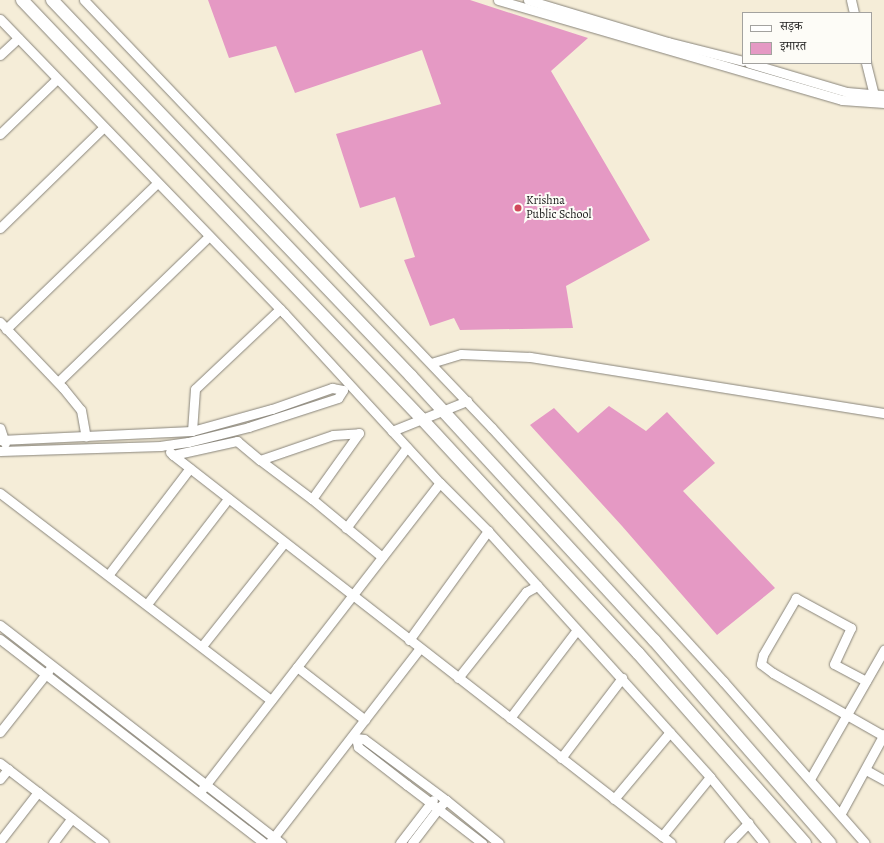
<!DOCTYPE html>
<html>
<head>
<meta charset="utf-8">
<style>
	body { margin:0 }
	#map { position:relative; width:884px; height:843px; overflow:hidden; background:#f5edd8; font-family:Alegreya,"Noto Serif Devanagari",serif }
	div>[style] { position:absolute }
	.building>* { inset:0; background:#e599c4 }
	.roads { filter:drop-shadow(0 0 1px #88847a) drop-shadow(0 0 1px #88847a) }
	.minor>* { height:9px; margin:-4.5px; padding:0 4.5px; transform-origin:4.5px; border-radius:4.5px; background:#fff }
	.major>* { height:12px; margin:-6px; padding:0 6px; transform-origin:6px; border-radius:6px; background:#fff }
	.dots>* { width:11px; height:11px; translate:-50% -50%; box-sizing:border-box; border:2px solid #fdfcf7; border-radius:50% }
	span { translate:-50% -50%; white-space:nowrap; text-align:center; line-height:1.15; -webkit-text-stroke:4px #fdfcf7; paint-order:stroke }
	.poi-label { font-size:12px; color:#1c1c1c }
	.left { translate:0 -50%; text-align:left }
	.legend { position:absolute; left:742px; top:12px; width:130px; height:52px; box-sizing:border-box; background:#fdfcf7; border:1px solid #a3a29f; margin:0; padding:5px 7px; list-style:none; font-size:12px; color:#1c1c1c }
	.legend li { display:flex; align-items:center; gap:8px; height:20px }
	.legend b { width:20px; border:1px solid #a3a29f }
</style>
</head>
<body>
<div id="map">
	<div class="building">
		<i style="clip-path:polygon(208px 0,470px 0,588px 38px,551px 71px,650px 240px,566px 286px,573px 328px,460px 330px,454px 318px,430px 326px,404px 260px,415px 257px,395px 197px,360px 208px,336px 134px,441px 104px,422px 50px,295px 93px,276px 46px,229px 58px)"></i>
		<i style="clip-path:polygon(609px 406px,646px 431px,667px 412px,715px 463px,683px 491px,775px 588px,717px 635px,622px 526px,530px 425px,554px 408px,578px 433px)"></i>
	</div>
	<div class="roads">
		<div class="minor">
			<i style="left:84px;top:0;width:591px;rotate:46.37deg"></i>
			<i style="left:492px;top:428px;width:343px;rotate:47.6deg"></i>
			<i style="left:723px;top:681px;width:215px;rotate:48.8deg"></i>
			<i style="left:498px;top:0;width:358px;rotate:16.2deg"></i>
			<i style="left:842px;top:100px;width:42px;rotate:4.1deg"></i>
			<i style="left:528px;top:0;width:146px;rotate:16.7deg"></i>
			<i style="left:668px;top:42px;width:77px;rotate:14.2deg"></i>
			<i style="left:851px;top:0;width:13px;rotate:77deg"></i>
			<i style="left:0;top:19px;width:409px;rotate:46deg"></i>
			<i style="left:284px;top:313px;width:231px;rotate:47.5deg"></i>
			<i style="left:440px;top:483px;width:68px;rotate:45deg"></i>
			<i style="left:488px;top:531px;width:331px;rotate:47.9deg"></i>
			<i style="left:710px;top:777px;width:85px;rotate:50.7deg"></i>
			<i style="left:0;top:55px;width:25px;rotate:-43deg"></i>
			<i style="left:749px;top:63px;width:102px;rotate:16.5deg"></i>
			<i style="left:847px;top:92px;width:37px;rotate:5deg"></i>
			<i style="left:866px;top:63px;width:33px;rotate:76deg"></i>
			<i style="left:0;top:134px;width:78px;rotate:-44deg"></i>
			<i style="left:0;top:228px;width:144px;rotate:-44.2deg"></i>
			<i style="left:0;top:322px;width:91px;rotate:46.3deg"></i>
			<i style="left:63px;top:388px;width:28px;rotate:51deg"></i>
			<i style="left:81px;top:410px;width:27px;rotate:80deg"></i>
			<i style="left:6px;top:329px;width:210px;rotate:-44deg"></i>
			<i style="left:431px;top:363px;width:31px;rotate:-17deg"></i>
			<i style="left:461px;top:354px;width:69px;rotate:2.5deg"></i>
			<i style="left:530px;top:357px;width:358px;rotate:9deg"></i>
			<i style="left:58px;top:382px;width:210px;rotate:-44deg"></i>
			<i style="left:0;top:428px;width:16px;rotate:72deg"></i>
			<i style="left:192px;top:431px;width:42px;rotate:-85.9deg"></i>
			<i style="left:195px;top:389px;width:117px;rotate:-43.3deg"></i>
			<i style="left:392px;top:431px;width:81px;rotate:-21.8deg"></i>
			<i style="left:0;top:440px;width:192px;rotate:-2.7deg"></i>
			<i style="left:192px;top:431px;width:83px;rotate:-15.4deg"></i>
			<i style="left:272px;top:409px;width:64px;rotate:-19.3deg"></i>
			<i style="left:332px;top:388px;width:11px;rotate:10deg"></i>
			<i style="left:343px;top:390px;width:9px;rotate:122deg"></i>
			<i style="left:338px;top:398px;width:94px;rotate:162deg"></i>
			<i style="left:249px;top:427px;width:63px;rotate:166.2deg"></i>
			<i style="left:188px;top:442px;width:27px;rotate:172deg"></i>
			<i style="left:161px;top:446px;width:161px;rotate:178.2deg"></i>
			<i style="left:170px;top:452px;width:4px;rotate:45deg"></i>
			<i style="left:173px;top:455px;width:66px;rotate:-12.3deg"></i>
			<i style="left:237px;top:441px;width:30px;rotate:40deg"></i>
			<i style="left:260px;top:460px;width:77px;rotate:-18.9deg"></i>
			<i style="left:333px;top:435px;width:26px;rotate:-4deg"></i>
			<i style="left:359px;top:433px;width:81px;rotate:125.5deg"></i>
			<i style="left:312px;top:499px;width:91px;rotate:39.6deg"></i>
			<i style="left:173px;top:455px;width:631px;rotate:37.92deg"></i>
			<i style="left:260px;top:460px;width:65px;rotate:36.9deg"></i>
			<i style="left:0;top:493px;width:341px;rotate:37.4deg"></i>
			<i style="left:346px;top:528px;width:101px;rotate:-53deg"></i>
			<i style="left:109px;top:574px;width:133px;rotate:-52.6deg"></i>
			<i style="left:147px;top:604px;width:133px;rotate:-52.4deg"></i>
			<i style="left:0;top:625px;width:356px;rotate:37.8deg"></i>
			<i style="left:0;top:639px;width:334px;rotate:37.7deg"></i>
			<i style="left:409px;top:640px;width:135px;rotate:-54.1deg"></i>
			<i style="left:202px;top:646px;width:132px;rotate:-51.5deg"></i>
			<i style="left:297px;top:667px;width:86px;rotate:37.9deg"></i>
			<i style="left:458px;top:678px;width:110px;rotate:-51.7deg"></i>
			<i style="left:526px;top:592px;width:13px;rotate:-29deg"></i>
			<i style="left:866px;top:681px;width:36px;rotate:-152deg"></i>
			<i style="left:834px;top:664px;width:40px;rotate:-65deg"></i>
			<i style="left:851px;top:628px;width:63px;rotate:-151.4deg"></i>
			<i style="left:796px;top:598px;width:66px;rotate:120.1deg"></i>
			<i style="left:763px;top:655px;width:9px;rotate:103deg"></i>
			<i style="left:761px;top:664px;width:15px;rotate:37deg"></i>
			<i style="left:773px;top:673px;width:128px;rotate:29.6deg"></i>
			<i style="left:510px;top:718px;width:109px;rotate:-52.8deg"></i>
			<i style="left:0;top:732px;width:79px;rotate:-51.7deg"></i>
			<i style="left:561px;top:758px;width:101px;rotate:-52.7deg"></i>
			<i style="left:0;top:763px;width:131px;rotate:37.6deg"></i>
			<i style="left:866px;top:770px;width:21px;rotate:29deg"></i>
			<i style="left:0;top:779px;width:13px;rotate:-51deg"></i>
			<i style="left:810px;top:779px;width:149px;rotate:-60.2deg"></i>
			<i style="left:200px;top:792px;width:391px;rotate:-52.2deg"></i>
			<i style="left:614px;top:799px;width:87px;rotate:-50.1deg"></i>
			<i style="left:446px;top:800px;width:68px;rotate:39.1deg"></i>
			<i style="left:841px;top:813px;width:90px;rotate:-61.4deg"></i>
			<i style="left:662px;top:836px;width:76px;rotate:-50.9deg"></i>
			<i style="left:0;top:841px;width:62px;rotate:-52.2deg"></i>
			<i style="left:270px;top:842px;width:245px;rotate:-52.3deg"></i>
			<i style="left:53px;top:843px;width:31px;rotate:-53deg"></i>
			<i style="left:400px;top:843px;width:54px;rotate:-52.5deg"></i>
			<i style="left:412px;top:843px;width:43px;rotate:-52.6deg"></i>
			<i style="left:438px;top:809px;width:12px;rotate:-48deg"></i>
			<i style="left:446px;top:800px;width:102px;rotate:-143.4deg"></i>
			<i style="left:364px;top:739px;width:8px;rotate:-173deg"></i>
			<i style="left:356px;top:738px;width:9px;rotate:77deg"></i>
			<i style="left:358px;top:747px;width:62px;rotate:37.8deg"></i>
			<i style="left:407px;top:785px;width:30px;rotate:37deg"></i>
			<i style="left:431px;top:803px;width:9px;rotate:41deg"></i>
			<i style="left:438px;top:809px;width:56px;rotate:37.7deg"></i>
			<i style="left:729px;top:843px;width:28px;rotate:-46deg"></i>
		</div>
		<div class="major">
			<i style="left:22px;top:0;width:578px;rotate:46.33deg"></i>
			<i style="left:421px;top:418px;width:320px;rotate:47.3deg"></i>
			<i style="left:638px;top:653px;width:253px;rotate:48.7deg"></i>
			<i style="left:52px;top:0;width:520px;rotate:46.32deg"></i>
			<i style="left:411px;top:376px;width:359px;rotate:47.4deg"></i>
			<i style="left:654px;top:640px;width:269px;rotate:49.1deg"></i>
		</div>
	</div>
	<div class="dots">
		<i style="left:518px;top:208px;background:#d1495b"></i>
	</div>
	<div class="poi-label">
		<span class="left" style="left:526px;top:208px">Krishna<br>Public School</span>
	</div>
	<ul class="legend">
	<li><b style="height:5px;background:#fff"></b>सड़क</li>
	<li><b style="height:11px;background:#e599c4"></b>इमारत</li>
	</ul>
</div>
</body>
</html>
